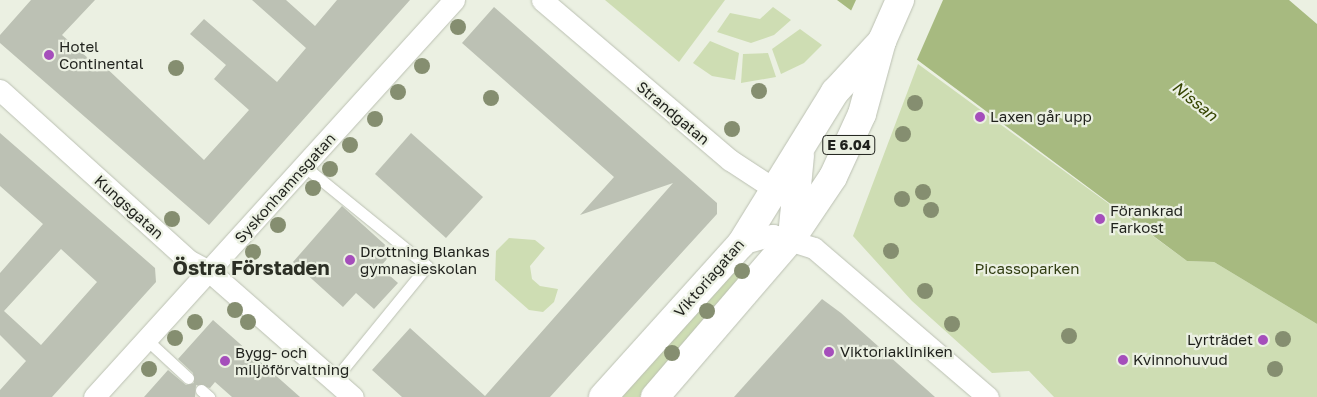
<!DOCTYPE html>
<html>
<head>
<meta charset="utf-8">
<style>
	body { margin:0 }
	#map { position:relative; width:1317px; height:397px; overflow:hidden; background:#ebf0e2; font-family:"Golos Text",sans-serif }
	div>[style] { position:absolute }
	.green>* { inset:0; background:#ceddb3 }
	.water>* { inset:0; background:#a7ba80 }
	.pier>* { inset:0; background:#ebf0e2 }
	.building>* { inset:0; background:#bcc1b4 }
	.roads { filter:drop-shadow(0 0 1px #bbc0b2) drop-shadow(0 0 1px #bbc0b2) }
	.service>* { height:11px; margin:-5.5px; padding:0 5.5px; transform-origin:5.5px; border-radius:5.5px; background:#fff }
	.minor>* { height:21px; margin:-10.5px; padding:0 10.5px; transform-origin:10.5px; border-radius:10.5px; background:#fff }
	.trunk>* { height:28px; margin:-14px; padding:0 14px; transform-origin:14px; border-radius:14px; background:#fff }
	.trees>* { width:16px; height:16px; margin:-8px; border-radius:50%; background:#858e70 }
	.dots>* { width:14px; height:14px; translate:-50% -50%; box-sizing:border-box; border:2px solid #ebf0e2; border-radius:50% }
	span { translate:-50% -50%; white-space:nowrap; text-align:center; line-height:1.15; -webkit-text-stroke:4.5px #ebf0e2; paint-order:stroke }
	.shield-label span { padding:1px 4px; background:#ebf0e2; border:1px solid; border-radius:4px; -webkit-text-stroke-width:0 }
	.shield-label { font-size:14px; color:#1f211c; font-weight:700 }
	.poi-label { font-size:15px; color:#1f211c }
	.left { translate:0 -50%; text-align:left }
	.right { translate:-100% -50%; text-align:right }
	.street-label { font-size:15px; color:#1f211c }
	.park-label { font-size:15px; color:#323e13 }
	.water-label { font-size:16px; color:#354400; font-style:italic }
	.district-label { font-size:20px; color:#2c2f25; font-weight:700 }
</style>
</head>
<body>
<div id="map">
	<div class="green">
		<i style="clip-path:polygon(605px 0,725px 0,679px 62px)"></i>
		<i style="clip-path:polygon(773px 7px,791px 20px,774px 35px,751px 43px,717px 32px,730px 13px,760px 19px)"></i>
		<i style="clip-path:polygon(800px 29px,822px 45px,804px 63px,781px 74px,772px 49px)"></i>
		<i style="clip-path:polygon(710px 41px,739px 53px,735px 80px,712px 76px,693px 63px)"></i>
		<i style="clip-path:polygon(768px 53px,776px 77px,741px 83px,743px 54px)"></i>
		<i style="clip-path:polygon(918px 64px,1187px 261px,1214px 262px,1317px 324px,1317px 397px,1054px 397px,1029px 371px,992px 373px,912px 301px,853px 236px)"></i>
		<i style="clip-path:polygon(509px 238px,535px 240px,545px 248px,530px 266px,532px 279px,540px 286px,558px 289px,554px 302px,543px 312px,529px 310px,495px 280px,496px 251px)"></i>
		<i style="clip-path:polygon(741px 263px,751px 269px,642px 397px,622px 397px)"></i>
	</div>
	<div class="water">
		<i style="clip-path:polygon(837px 0,1289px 0,1317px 24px,1317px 324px,1214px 262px,1187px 261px)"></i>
	</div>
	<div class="pier">
		<i style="clip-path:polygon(856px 0,943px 0,915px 64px,850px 13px)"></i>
	</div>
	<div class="building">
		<i style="clip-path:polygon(31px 0,95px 0,62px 35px,98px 67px,101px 63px,204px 160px,249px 110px,214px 79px,226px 65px,190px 34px,204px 19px,277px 82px,306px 48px,252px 0,286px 0,315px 26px,337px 0,410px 0,209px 225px,0 43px,0 35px)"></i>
		<i style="clip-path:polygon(494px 7px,717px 203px,717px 214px,550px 397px,402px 397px,372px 370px,410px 328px,485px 396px,673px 183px,580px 215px,614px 177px,462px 43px)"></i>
		<i style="clip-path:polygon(evenodd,0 133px,155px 268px,156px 282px,52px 397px,0 397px,0 390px,26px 361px,0 335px,0 273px,43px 224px,0 186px,0 133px,61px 249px,97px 282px,41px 345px,4px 311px,61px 249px)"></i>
		<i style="clip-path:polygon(411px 133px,483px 197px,446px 238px,375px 174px)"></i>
		<i style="clip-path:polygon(342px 206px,393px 252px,380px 267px,398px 283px,374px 309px,356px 293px,343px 307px,293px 262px)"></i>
		<i style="clip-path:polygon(822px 299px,841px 313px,935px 397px,734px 397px)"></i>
		<i style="clip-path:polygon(213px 320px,300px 397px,232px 397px,215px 382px,210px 388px,196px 385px,195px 397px,144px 397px,168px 370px,186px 385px,194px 383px,193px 373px,178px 359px)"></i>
	</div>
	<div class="roads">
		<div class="service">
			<i style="left:304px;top:166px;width:159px;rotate:39.1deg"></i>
			<i style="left:427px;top:266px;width:147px;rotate:129.2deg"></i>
			<i style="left:147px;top:340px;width:56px;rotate:42.8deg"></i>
			<i style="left:201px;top:390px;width:11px;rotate:41deg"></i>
		</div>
		<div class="minor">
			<i style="left:542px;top:0;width:247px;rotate:40.4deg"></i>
			<i style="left:730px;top:160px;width:69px;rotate:33.2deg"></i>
			<i style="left:0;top:90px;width:253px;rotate:42.1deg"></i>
			<i style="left:188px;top:260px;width:24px;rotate:28deg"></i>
			<i style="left:209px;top:271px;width:191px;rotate:41.2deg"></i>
			<i style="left:741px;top:244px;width:33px;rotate:-16deg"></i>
			<i style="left:773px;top:235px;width:43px;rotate:17.6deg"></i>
			<i style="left:814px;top:248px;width:229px;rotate:40.6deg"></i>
			<i style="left:94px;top:397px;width:536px;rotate:-47.8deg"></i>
		</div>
		<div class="trunk">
			<i style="left:792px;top:237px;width:82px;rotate:-84.4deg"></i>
			<i style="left:603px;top:397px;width:206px;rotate:-48deg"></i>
			<i style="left:741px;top:244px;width:179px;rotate:-58.3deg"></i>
			<i style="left:835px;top:92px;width:69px;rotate:-47.3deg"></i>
			<i style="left:655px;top:397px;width:210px;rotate:-49.3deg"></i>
			<i style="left:792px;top:238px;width:73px;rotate:-56.1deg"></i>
			<i style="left:833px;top:177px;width:69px;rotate:-65.3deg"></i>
			<i style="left:862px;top:114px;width:76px;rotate:-74.7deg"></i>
			<i style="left:882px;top:41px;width:45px;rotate:-66.3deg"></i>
		</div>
	</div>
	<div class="trees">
		<i style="left:458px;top:27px"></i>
		<i style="left:422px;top:66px"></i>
		<i style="left:176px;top:68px"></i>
		<i style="left:759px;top:91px"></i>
		<i style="left:398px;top:92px"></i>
		<i style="left:491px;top:98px"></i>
		<i style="left:915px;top:103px"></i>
		<i style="left:375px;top:119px"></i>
		<i style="left:732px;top:129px"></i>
		<i style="left:903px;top:134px"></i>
		<i style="left:350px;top:145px"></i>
		<i style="left:330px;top:169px"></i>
		<i style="left:313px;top:188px"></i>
		<i style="left:923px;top:192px"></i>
		<i style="left:902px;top:199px"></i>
		<i style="left:931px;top:210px"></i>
		<i style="left:172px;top:219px"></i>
		<i style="left:278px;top:225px"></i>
		<i style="left:891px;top:251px"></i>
		<i style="left:253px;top:252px"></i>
		<i style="left:742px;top:271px"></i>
		<i style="left:925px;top:291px"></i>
		<i style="left:235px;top:310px"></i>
		<i style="left:707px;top:311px"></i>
		<i style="left:195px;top:322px"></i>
		<i style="left:248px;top:322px"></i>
		<i style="left:952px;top:324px"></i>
		<i style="left:1069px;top:336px"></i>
		<i style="left:175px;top:338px"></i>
		<i style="left:1283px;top:339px"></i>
		<i style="left:672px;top:353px"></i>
		<i style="left:149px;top:369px"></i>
		<i style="left:1275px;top:369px"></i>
	</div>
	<div class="dots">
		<i style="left:49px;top:55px;background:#a54ebb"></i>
		<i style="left:980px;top:117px;background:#a54ebb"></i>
		<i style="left:1100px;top:219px;background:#a54ebb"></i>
		<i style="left:350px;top:260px;background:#a54ebb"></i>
		<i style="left:1263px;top:340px;background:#a54ebb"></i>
		<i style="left:829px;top:352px;background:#a54ebb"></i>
		<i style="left:1123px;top:360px;background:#a54ebb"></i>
		<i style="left:225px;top:361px;background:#a54ebb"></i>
	</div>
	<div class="shield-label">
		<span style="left:849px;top:145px">E 6.04</span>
	</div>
	<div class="poi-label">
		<span class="left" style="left:59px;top:55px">Hotel<br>Continental</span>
		<span class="left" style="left:990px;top:117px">Laxen går upp</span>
		<span class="left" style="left:1110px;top:219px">Förankrad<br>Farkost</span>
		<span class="left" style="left:360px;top:260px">Drottning Blankas<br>gymnasieskolan</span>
		<span class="right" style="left:1253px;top:340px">Lyrträdet</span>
		<span class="left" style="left:235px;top:361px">Bygg- och<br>miljöförvaltning</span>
		<span class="left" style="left:840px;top:352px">Viktoriakliniken</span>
		<span class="left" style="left:1133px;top:360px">Kvinnohuvud</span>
	</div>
	<div class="street-label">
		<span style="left:673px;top:113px;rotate:40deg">Strandgatan</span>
		<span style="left:285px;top:188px;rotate:-48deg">Syskonhamnsgatan</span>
		<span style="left:129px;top:207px;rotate:42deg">Kungsgatan</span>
		<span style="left:709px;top:278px;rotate:-49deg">Viktoriagatan</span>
	</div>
	<div class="park-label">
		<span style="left:1027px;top:269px">Picassoparken</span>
	</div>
	<div class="water-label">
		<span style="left:1195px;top:101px;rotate:39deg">Nissan</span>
	</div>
	<div class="district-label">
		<span style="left:251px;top:267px">Östra Förstaden</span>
	</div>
</div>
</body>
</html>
